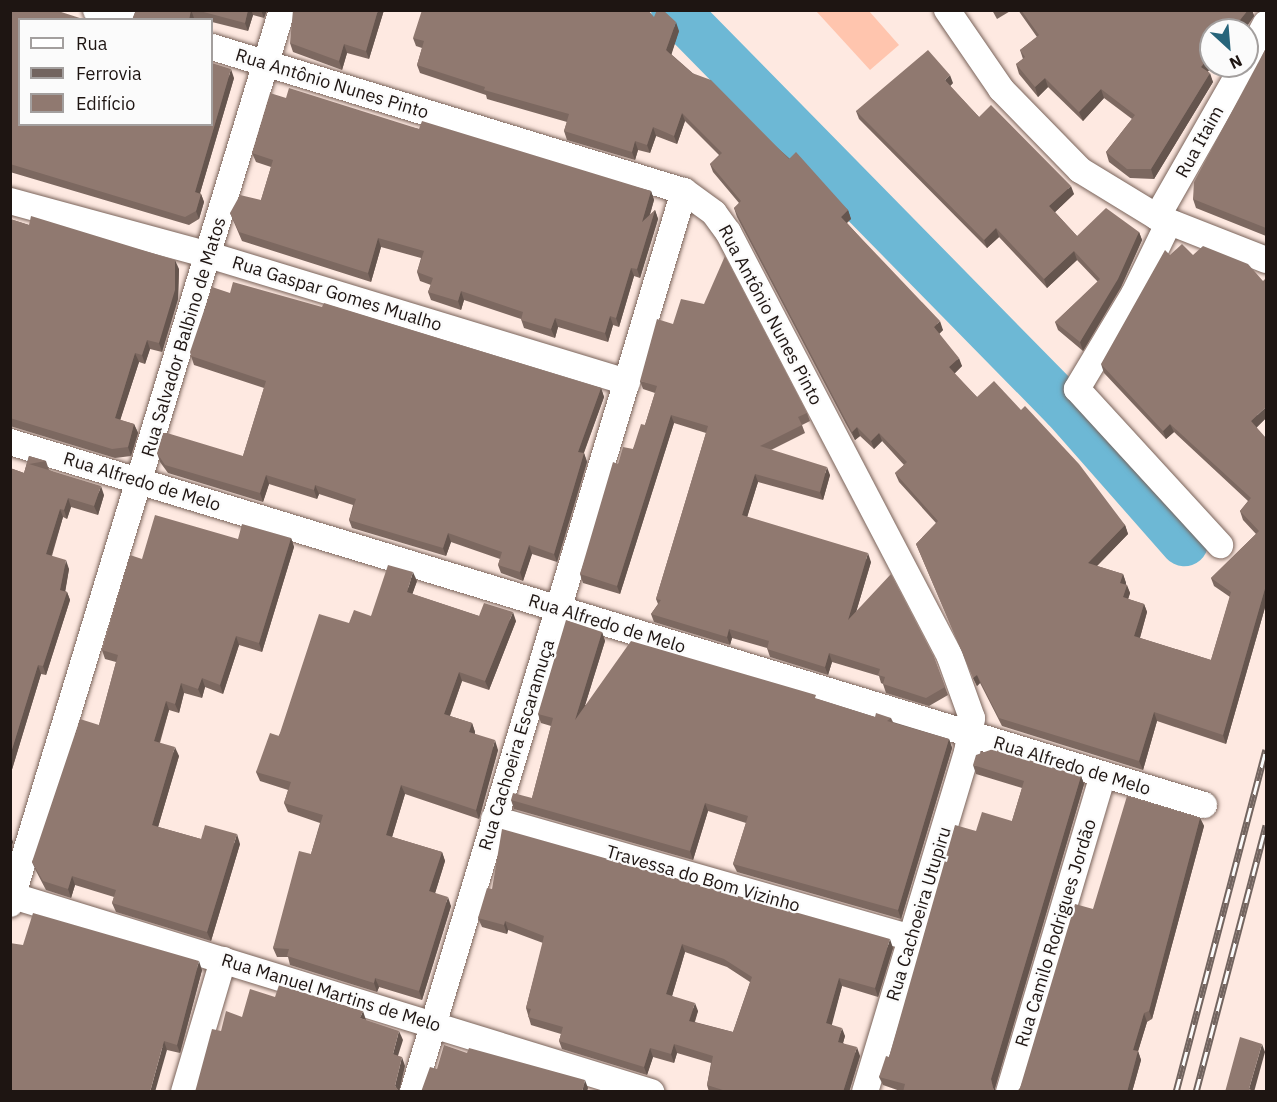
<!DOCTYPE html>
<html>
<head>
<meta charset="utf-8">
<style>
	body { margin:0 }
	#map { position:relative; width:1277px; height:1102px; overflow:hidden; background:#fee9e1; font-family:"IBM Plex Sans",sans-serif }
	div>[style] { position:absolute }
	.green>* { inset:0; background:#ffc5ae }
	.river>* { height:48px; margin:-24px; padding:0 24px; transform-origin:24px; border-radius:24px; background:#6db8d5 }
	.roads { filter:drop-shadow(0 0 2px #786259) drop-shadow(0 0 2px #786259) }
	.street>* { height:26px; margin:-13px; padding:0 13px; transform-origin:13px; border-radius:13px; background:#fff }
	.rail>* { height:7px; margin-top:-3.5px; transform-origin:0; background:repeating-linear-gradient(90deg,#fbfbfb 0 14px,#72645f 0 28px); box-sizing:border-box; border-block:2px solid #72645f }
	.wall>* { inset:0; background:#7c6860 }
	.shaded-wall>* { inset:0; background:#65554e }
	.building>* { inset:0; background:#907970 }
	span { translate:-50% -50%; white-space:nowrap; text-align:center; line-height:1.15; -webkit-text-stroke:4.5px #fbfbfb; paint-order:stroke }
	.street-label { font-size:18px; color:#1e1512 }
	.frame { position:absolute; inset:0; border:12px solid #1e1512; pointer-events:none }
	.legend { position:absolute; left:18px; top:18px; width:195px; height:108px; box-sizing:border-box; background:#fbfbfb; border:2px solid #a39f9e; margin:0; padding:8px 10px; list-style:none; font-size:18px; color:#1e1512 }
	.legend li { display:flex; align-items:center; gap:12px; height:30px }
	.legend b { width:30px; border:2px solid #a39f9e }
	.north { position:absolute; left:1199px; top:18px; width:60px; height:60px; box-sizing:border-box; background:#fbfbfb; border:2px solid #a39f9e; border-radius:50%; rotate:154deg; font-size:16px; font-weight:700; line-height:24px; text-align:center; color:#1e1512 }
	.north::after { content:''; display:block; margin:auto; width:21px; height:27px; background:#27657b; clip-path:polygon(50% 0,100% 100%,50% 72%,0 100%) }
</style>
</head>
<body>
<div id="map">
	<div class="green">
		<i style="clip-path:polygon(816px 11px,869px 11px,899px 45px,870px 70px)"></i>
	</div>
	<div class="river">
		<i style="left:675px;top:10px;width:558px;rotate:45.51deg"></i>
		<i style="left:1066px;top:408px;width:179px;rotate:48.6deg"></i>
	</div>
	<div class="roads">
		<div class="street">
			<i style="left:96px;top:10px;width:31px;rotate:19deg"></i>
			<i style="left:947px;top:10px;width:96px;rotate:55.6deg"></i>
			<i style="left:1001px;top:89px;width:113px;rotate:45.7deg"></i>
			<i style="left:1080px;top:170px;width:90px;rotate:31.4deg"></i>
			<i style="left:1157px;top:217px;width:117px;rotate:21.5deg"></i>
			<i style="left:212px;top:47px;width:493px;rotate:17deg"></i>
			<i style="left:684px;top:191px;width:37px;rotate:36deg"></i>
			<i style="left:714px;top:213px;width:24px;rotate:54deg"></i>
			<i style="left:728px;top:232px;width:479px;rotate:62.4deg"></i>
			<i style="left:950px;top:657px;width:65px;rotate:70.2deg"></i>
			<i style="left:972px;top:718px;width:34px;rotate:98deg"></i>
			<i style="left:967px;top:752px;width:355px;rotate:106.7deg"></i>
			<i style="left:1247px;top:59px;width:40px;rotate:-62deg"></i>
			<i style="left:10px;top:201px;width:206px;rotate:15.2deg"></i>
			<i style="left:209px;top:255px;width:437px;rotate:16.9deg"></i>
			<i style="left:1157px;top:217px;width:174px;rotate:-60.3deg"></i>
			<i style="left:1169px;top:222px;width:80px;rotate:115.9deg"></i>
			<i style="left:1134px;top:294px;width:111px;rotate:121deg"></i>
			<i style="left:1077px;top:389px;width:212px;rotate:47.5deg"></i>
			<i style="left:10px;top:442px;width:1248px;rotate:16.91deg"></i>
			<i style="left:494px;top:819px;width:436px;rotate:15.9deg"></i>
			<i style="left:10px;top:895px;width:671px;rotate:17.08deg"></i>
			<i style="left:10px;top:904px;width:934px;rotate:-73.08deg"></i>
			<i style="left:184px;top:1092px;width:138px;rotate:-73.5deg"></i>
			<i style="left:413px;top:1092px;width:941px;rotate:-73.26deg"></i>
			<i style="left:1009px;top:1092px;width:331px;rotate:-73.5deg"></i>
		</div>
	</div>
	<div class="rail">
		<i style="left:1176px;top:1092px;width:354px;rotate:-75.3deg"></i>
		<i style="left:1196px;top:1092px;width:276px;rotate:-75.3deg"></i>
	</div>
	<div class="wall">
		<i style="clip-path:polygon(10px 10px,234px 78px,200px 193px,201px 194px,204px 202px,199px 219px,189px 225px,10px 172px)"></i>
		<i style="clip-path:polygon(136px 10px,267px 10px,264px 18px,253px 15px,248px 31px,212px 22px,212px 20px,201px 20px,194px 18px,194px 20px,132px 20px)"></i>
		<i style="clip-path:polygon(384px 10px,369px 59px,347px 53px,342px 70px,293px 52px,290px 43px)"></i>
		<i style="clip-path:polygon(992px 10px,1012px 10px,997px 19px)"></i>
		<i style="clip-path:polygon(1018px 10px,1252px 10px,1254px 16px,1244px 30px,1211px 30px,1208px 72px,1213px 82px,1154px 179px,1130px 178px,1109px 162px,1106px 152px,1132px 119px,1104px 98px,1083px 121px,1048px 87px,1038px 97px,1019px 74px,1016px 64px,1023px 59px,1020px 50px,1037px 37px)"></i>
		<i style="clip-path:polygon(654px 17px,679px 31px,671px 54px,848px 210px,851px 219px,847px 223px,943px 330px,939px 334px,962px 366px,954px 374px,977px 397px,1125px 525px,1128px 534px,1097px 566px,1123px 574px,1126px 583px,1126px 584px,1130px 593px,1128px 599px,1144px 604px,1147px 612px,1140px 638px,1211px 660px,1230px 597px,1214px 586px,1211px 578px,1256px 534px,1243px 520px,1240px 511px,1248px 501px,1174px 432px,1166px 439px,1104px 373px,1101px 364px,1266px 418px,1257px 427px,1266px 604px,1226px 744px,1157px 721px,1143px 770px,1002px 726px,980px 683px,977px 686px,916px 544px,936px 523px,899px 482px,895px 473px,904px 465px,882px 441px,874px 449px,860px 436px,855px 440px,846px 424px,737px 217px,734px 208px,739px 203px,713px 172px,710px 164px,719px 155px,685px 121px,677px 144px,656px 136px,650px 153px,638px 150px,635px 160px,567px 140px,564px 131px,567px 122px,487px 99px,486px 95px,420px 73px,417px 65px,422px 48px,416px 46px,413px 38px)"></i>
		<i style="clip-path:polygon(1266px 48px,1266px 236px,1196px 208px,1193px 199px)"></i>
		<i style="clip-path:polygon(953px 83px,950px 86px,979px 117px,1074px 194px,1055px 212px,1077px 236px,1139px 232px,1142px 240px,1121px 287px,1083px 351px,1058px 330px,1055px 322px,1098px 282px,1077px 260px,1047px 288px,999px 237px,987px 248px,859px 119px,856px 111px)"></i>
		<i style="clip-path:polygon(286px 98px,419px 129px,651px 191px,654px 200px,650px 215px,655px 210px,658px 219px,640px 278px,634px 276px,619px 327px,613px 325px,608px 342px,558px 327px,555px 338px,524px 328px,521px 319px,464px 300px,461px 310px,431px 300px,428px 292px,431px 285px,420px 281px,417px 272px,421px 258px,381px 247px,371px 282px,242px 241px,230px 213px,261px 200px,271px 167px,256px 162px,252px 153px)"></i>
		<i style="clip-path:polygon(10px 219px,29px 225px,179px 269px,178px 299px,162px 352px,150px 349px,145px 364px,139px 362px,120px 420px,134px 424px,138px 433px,131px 456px,115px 458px,10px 426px)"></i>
		<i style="clip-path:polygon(230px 293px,601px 388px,604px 397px,584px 453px,587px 462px,557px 562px,532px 554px,523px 581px,501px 573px,498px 565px,500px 559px,451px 542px,446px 556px,352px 528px,349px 520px,353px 505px,319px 494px,317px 499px,269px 484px,263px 502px,168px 473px,160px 462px,157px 453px,243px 456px,264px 388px,194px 365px,191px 356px)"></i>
		<i style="clip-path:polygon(640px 381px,807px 413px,810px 421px,802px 425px,805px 433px,771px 450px,830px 475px,823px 500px,758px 482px,747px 517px,871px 562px,856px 612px,933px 655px,948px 695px,929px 706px,886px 693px,883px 684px,881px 683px,879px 676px,832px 662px,828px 675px,770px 657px,767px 648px,732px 638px,730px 645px,654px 622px,651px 614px,658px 604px,656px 599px,706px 433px,674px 423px,620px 594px,583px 583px,580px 574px,618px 464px,633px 449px,645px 425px,655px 393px,643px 389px)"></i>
		<i style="clip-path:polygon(29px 456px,46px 461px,49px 470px,104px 495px,98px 515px,71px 507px,67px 519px,63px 517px,52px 556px,69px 569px,65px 591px,67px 592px,70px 600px,46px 675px,41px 674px,10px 776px,10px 468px,24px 473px)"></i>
		<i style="clip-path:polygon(291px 538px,294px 547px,262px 652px,239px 645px,223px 694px,205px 687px,202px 698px,184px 693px,179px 713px,169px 710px,160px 743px,179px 756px,158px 827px,201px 839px,240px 844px,211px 941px,116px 912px,112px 903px,114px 897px,75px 885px,71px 898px,46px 890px,36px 871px,32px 862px,99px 725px,116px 662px,105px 659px,102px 650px,142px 559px,238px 539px)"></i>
		<i style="clip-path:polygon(417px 581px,412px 594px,479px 616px,516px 621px,489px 690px,462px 681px,450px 716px,472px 723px,475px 732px,475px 734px,498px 750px,479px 819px,405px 794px,392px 837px,442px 852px,445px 861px,435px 893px,451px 906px,422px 1000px,379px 987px,377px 992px,290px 965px,288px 957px,277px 957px,273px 948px,311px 854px,320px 823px,288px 812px,284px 803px,288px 790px,260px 781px,256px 772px,349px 623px,371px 616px)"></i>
		<i style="clip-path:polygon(602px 632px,605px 641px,585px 705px,817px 699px,875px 717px,891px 718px,893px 722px,949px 739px,952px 748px,901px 919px,737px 872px,733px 864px,746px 823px,708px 811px,693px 860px,514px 809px,511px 800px,532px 798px,551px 726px,541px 723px,538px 714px)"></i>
		<i style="clip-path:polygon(973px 765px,1081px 776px,1084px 784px,995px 1088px,903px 1092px,883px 1085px,879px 1077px,889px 1057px,976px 831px,1012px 821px,1022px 788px,976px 774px)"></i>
		<i style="clip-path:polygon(1200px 818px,1204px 826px,1152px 1019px,1147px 1022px,1138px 1051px,1141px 1060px,1132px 1092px,1017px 1092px,1020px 1088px,1093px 909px)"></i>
		<i style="clip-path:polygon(evenodd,492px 889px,893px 948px,878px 997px,842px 986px,831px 1025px,845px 1036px,843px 1043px,860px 1056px,849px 1092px,709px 1092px,707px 1085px,711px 1063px,677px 1053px,674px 1063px,653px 1057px,647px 1075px,562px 1049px,559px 1041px,561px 1034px,531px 1025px,526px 1008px,543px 943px,508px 930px,507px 934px,482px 927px,478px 918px,492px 889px,685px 952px,727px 967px,750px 982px,733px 1032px,695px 1022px,698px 1011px,672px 996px,685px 952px)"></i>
		<i style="clip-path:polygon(23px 945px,202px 970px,180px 1053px,167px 1050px)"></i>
	</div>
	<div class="shaded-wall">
		<i style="clip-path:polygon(191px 10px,194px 18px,194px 20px,189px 20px)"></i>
		<i style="clip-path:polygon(248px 10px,251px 10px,253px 15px,248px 31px,245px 23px)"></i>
		<i style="clip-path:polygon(261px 10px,267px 10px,264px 18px)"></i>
		<i style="clip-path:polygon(378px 10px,384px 10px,369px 59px,366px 51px)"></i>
		<i style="clip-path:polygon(1248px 10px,1252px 10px,1254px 16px,1244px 30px,1232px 30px)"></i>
		<i style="clip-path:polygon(676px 22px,679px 31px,670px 59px,666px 50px)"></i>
		<i style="clip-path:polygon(344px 44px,347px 53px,342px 70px,339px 61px)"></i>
		<i style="clip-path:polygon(1211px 55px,1211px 66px,1213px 66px,1204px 76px,1201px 67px)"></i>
		<i style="clip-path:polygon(231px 69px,234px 78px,198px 200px,195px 192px)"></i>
		<i style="clip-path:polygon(1210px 73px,1213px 82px,1154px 179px,1151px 169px)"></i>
		<i style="clip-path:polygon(950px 75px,953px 83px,948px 88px,945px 80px)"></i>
		<i style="clip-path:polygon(1045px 78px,1048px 87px,1038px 97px,1035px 87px)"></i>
		<i style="clip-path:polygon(1101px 89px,1104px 98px,1083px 121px,1079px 112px)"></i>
		<i style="clip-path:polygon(682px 113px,685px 121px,677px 144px,674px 136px)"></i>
		<i style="clip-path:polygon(653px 127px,656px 136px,650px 153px,647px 145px)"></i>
		<i style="clip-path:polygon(635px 141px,638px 150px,635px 160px,632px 152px)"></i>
		<i style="clip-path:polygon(1071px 186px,1074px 194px,1052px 215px,1049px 206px)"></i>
		<i style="clip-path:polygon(651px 191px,654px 200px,645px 230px,642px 222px)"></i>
		<i style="clip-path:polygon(201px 194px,204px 202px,199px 219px,196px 211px)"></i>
		<i style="clip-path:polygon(655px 210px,658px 219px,640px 278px,637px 269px)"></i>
		<i style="clip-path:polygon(848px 210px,851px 219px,844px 225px,841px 217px)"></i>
		<i style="clip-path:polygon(996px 228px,999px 237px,987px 248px,984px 240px)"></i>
		<i style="clip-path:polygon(1139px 232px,1142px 240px,1121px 287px,1083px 351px,1080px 342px)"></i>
		<i style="clip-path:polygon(378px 238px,381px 247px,371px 282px,368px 273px)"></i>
		<i style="clip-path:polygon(1074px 251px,1077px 260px,1047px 288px,1044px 279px)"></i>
		<i style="clip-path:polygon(175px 260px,179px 269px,178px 299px,162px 352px,159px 343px)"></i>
		<i style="clip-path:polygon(631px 268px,634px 276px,619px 327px,616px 318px)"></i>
		<i style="clip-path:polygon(461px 291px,464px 300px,461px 310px,458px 301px)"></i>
		<i style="clip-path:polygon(610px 316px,613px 325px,608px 342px,605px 333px)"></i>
		<i style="clip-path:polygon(555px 318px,558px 327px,555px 338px,551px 329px)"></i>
		<i style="clip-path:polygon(940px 321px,943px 330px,937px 336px,934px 327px)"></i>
		<i style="clip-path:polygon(147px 340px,150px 349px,145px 364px,142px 355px)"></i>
		<i style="clip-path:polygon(135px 353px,139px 362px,118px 427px,115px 418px)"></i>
		<i style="clip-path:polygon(959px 358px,962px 366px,952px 376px,949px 367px)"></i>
		<i style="clip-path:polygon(601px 388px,604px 397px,581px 460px,578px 452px)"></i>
		<i style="clip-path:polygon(1266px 407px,1266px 418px,1254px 430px,1251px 421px)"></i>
		<i style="clip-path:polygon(671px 415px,674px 423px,620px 594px,617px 586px)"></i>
		<i style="clip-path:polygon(134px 424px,138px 433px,131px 456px,128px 447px)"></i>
		<i style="clip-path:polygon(1170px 424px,1174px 432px,1166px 439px,1163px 431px)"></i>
		<i style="clip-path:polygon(857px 427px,860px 436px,855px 440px,852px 432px)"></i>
		<i style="clip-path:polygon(879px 433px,882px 441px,874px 449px,871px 441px)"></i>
		<i style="clip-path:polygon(584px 453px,587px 462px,557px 562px,554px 554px)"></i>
		<i style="clip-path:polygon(827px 467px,830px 475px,823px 500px,820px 492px)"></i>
		<i style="clip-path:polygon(755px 474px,758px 482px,745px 524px,742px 515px)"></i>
		<i style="clip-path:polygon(266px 475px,269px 484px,263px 502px,260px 493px)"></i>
		<i style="clip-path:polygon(315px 485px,319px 494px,317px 499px,314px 490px)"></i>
		<i style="clip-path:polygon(101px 486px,104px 495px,98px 515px,94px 506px)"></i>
		<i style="clip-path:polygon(68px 498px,71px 507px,67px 519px,64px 510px)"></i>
		<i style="clip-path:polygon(60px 509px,63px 517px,49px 563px,46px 554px)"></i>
		<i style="clip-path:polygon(1125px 525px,1128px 534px,1091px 572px,1088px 563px)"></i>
		<i style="clip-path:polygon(448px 533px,451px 542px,446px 556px,443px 548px)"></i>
		<i style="clip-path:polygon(291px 538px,294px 547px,262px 652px,259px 643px)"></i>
		<i style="clip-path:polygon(529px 545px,532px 554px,523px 581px,520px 572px)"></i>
		<i style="clip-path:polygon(868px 553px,871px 562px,851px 629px,848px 620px)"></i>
		<i style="clip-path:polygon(66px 560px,69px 569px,64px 599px,60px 590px)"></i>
		<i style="clip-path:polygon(413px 572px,417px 581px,410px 601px,407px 592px)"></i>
		<i style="clip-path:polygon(1123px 574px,1126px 583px,1123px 591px,1120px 583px)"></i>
		<i style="clip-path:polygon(1127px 585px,1130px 593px,1126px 606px,1123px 597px)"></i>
		<i style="clip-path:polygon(1266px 585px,1266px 604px,1226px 744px,1223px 735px)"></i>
		<i style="clip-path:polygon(67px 592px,70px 600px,46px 675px,43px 666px)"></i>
		<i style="clip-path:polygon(1144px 604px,1147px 612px,1138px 644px,1134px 636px)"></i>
		<i style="clip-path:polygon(513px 612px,516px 621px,489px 690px,485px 681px)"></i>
		<i style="clip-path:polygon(729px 629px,732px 638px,730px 645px,727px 637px)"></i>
		<i style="clip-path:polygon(602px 632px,605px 641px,578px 728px,575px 720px)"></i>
		<i style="clip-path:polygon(236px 636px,239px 645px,223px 694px,220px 685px)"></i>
		<i style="clip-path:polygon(829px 653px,832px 662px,828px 675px,825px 667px)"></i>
		<i style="clip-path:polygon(38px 665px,41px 674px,10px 776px,10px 756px)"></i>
		<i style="clip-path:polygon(459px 672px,462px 681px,447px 723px,444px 714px)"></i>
		<i style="clip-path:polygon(977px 675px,980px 683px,977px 686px,973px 678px)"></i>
		<i style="clip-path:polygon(202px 678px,205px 687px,202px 698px,198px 689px)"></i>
		<i style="clip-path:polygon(181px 683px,184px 693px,179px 713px,175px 704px)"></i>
		<i style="clip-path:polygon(166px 701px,169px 710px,157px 750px,154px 741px)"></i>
		<i style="clip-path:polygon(1154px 712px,1157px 721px,1143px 770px,1139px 761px)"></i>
		<i style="clip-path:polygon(472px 723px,475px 732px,472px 741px,469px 732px)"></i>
		<i style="clip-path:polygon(949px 739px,952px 748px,901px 919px,898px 910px)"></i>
		<i style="clip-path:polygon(495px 740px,498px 750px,479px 819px,476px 810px)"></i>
		<i style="clip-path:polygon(175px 747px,179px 756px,156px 834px,152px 825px)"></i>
		<i style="clip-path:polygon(1081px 776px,1084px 784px,995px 1088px,995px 1092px,994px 1092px,991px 1079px)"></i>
		<i style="clip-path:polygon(401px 785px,405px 794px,390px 844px,386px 835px)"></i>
		<i style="clip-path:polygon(705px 803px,708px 811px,693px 860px,690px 851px)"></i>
		<i style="clip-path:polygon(1200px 818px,1204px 826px,1152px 1019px,1149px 1011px)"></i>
		<i style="clip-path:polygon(10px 834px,13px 842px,10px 851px)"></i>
		<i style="clip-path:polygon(237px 834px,240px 844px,211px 941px,207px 932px)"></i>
		<i style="clip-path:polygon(442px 852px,445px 861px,433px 900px,429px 891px)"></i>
		<i style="clip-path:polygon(72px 876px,75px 885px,71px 898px,68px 889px)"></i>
		<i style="clip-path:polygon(448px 897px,451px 906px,422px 1000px,419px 991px)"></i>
		<i style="clip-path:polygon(505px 921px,508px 930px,507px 934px,504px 925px)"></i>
		<i style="clip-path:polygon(890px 939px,893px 948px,878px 997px,875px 988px)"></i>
		<i style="clip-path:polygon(682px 944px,685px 952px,670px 1003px,666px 994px)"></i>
		<i style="clip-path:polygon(199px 961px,202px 970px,180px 1053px,177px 1045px)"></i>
		<i style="clip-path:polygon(375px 978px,379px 987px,377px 992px,374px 983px)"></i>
		<i style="clip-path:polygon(839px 978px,842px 986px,830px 1032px,826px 1023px)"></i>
		<i style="clip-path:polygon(695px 1003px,698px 1011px,692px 1029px,689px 1021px)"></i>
		<i style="clip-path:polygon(363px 1011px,366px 1020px,360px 1018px)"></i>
		<i style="clip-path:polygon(1144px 1013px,1147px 1022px,1136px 1058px,1133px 1050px)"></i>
		<i style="clip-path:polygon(842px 1028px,845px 1036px,841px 1050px,838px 1042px)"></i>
		<i style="clip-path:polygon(399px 1031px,403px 1040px,396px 1062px,393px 1054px)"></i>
		<i style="clip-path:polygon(164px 1041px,167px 1050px,155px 1092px,150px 1092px)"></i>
		<i style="clip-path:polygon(674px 1044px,677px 1053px,674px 1063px,671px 1054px)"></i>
		<i style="clip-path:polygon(1262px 1044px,1265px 1052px,1254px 1092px,1249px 1089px)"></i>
		<i style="clip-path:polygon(857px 1047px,860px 1056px,849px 1092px,843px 1092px)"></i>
		<i style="clip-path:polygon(650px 1048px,653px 1057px,647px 1075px,644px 1067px)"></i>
		<i style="clip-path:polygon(1138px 1051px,1141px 1060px,1132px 1092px,1127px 1092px)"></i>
		<i style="clip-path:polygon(402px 1057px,405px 1066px,399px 1092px,395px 1086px)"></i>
		<i style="clip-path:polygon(585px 1080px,588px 1088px,587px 1092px,582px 1092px)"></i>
	</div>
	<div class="building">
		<i style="clip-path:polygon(10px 10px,55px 10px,86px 20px,20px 20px,20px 124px,212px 124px,212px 63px,231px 69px,195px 192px,201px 194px,196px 211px,185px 217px,10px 164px)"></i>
		<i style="clip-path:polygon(136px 10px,191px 10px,189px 20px,132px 20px)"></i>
		<i style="clip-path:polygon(196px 10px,248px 10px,245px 23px)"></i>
		<i style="clip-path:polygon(293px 10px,378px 10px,366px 51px,344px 44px,339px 61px,290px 43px)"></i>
		<i style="clip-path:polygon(422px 10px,648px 10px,654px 17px,657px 10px,663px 10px,676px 22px,666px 50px,692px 73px,711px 80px,789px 159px,796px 152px,848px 210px,841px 217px,940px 321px,934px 327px,959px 358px,949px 367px,977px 397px,994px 381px,1021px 410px,1025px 406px,1079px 464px,1125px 525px,1088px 563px,1123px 574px,1120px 583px,1127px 585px,1123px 597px,1144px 604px,1134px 636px,1211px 660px,1231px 592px,1211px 578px,1259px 531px,1240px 511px,1251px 498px,1170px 424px,1163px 431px,1101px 364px,1165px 250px,1170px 255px,1182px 244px,1193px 255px,1203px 246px,1248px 264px,1263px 281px,1266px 278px,1266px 407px,1251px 421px,1266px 438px,1266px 585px,1223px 735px,1154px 712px,1139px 761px,999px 718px,977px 675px,973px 678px,916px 544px,938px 521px,895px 473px,907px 462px,879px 433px,871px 441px,857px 427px,852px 432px,843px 415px,734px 208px,741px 201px,710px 164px,722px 153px,682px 113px,674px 136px,653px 127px,647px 145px,635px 141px,632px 152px,564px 131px,569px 114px,484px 90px,485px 87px,417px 65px,424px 41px,413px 38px)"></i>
		<i style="clip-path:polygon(1021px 10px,1248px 10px,1232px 30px,1211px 30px,1211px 55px,1201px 67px,1210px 73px,1151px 169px,1127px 169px,1106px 152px,1135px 115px,1101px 89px,1079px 112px,1045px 78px,1035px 87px,1016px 64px,1025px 57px,1020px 50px,1039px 35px)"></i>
		<i style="clip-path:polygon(1266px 48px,1266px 228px,1193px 199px,1194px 182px)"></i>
		<i style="clip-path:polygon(928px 50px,950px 75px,945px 80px,979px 117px,991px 105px,1071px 186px,1049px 206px,1077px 236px,1106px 208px,1139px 232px,1118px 279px,1080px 342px,1055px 322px,1100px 279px,1074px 251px,1044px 279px,996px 228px,984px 240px,856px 111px)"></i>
		<i style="clip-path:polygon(289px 88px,419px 129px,422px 121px,651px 191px,642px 222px,655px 210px,637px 269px,631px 268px,616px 318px,610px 316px,605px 333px,555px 318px,551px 329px,521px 320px,523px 312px,461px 291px,458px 301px,428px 292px,433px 278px,417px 272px,424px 251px,378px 238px,368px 273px,239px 232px,230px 213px,240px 195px,261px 200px,273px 160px,252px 153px,270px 93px,286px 98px)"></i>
		<i style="clip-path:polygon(31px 216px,175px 260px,175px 290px,159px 343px,147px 340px,142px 355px,135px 353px,115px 418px,134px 424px,128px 447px,112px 449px,10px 418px,10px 219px,29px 225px)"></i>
		<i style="clip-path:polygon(725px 256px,807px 413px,798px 417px,802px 425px,760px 446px,827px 467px,820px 492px,755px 474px,742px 515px,868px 553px,848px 620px,891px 574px,933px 655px,945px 687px,926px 698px,883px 684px,885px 677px,878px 675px,880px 669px,829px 653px,825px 667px,767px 649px,769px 641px,729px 629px,727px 637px,651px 614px,661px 600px,656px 599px,708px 426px,671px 415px,617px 586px,580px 574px,613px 462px,618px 464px,623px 447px,633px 449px,641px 424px,645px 425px,657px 386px,640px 381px,657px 319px,673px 324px,681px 299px,704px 304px)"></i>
		<i style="clip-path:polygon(233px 282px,322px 307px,324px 303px,601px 388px,578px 452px,584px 453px,554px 554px,529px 545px,520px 572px,498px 565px,502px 552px,448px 533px,443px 548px,349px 520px,356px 499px,315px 485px,314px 490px,266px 475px,260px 493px,165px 465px,157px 453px,163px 433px,167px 433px,243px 456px,266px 381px,191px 356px,190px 352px,212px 287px,230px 293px)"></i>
		<i style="clip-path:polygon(29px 456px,46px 461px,29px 464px,101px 486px,94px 506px,68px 498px,64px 510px,60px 509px,46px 554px,66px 560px,60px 590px,67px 592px,43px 666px,38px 665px,10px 756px,10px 468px,24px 473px)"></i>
		<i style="clip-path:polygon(155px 515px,238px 539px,242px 524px,291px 538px,259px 643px,236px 636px,220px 685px,202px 678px,198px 689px,181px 683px,175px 704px,166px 701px,154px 741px,175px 747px,152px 825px,201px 839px,205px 825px,237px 834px,207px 932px,112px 903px,116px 890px,72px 876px,68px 889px,43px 881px,32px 862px,80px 719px,99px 725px,118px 655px,102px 650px,130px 555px,142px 559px)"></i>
		<i style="clip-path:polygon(388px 565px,413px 572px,407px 592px,479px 616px,484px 603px,513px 612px,485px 681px,459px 672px,444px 714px,472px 723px,469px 732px,495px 740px,476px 810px,401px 785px,386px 835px,442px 852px,429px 891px,448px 897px,419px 991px,375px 978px,374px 983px,287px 956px,289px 949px,273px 948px,299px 851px,311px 854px,323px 815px,284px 803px,291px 782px,256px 772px,270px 733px,279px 736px,319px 614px,349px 623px,354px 610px,371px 616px)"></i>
		<i style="clip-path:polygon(566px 620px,602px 632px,575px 720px,631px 641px,816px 695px,815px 698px,875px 717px,876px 713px,891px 718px,887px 721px,949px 739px,898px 910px,733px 864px,748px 816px,705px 803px,690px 851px,511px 800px,513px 793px,532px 798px,553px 718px,538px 714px)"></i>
		<i style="clip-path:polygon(993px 749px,1081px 776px,991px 1079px,994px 1092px,903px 1092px,905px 1084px,879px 1077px,886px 1056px,889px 1057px,955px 825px,976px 831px,982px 812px,1012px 821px,1024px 781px,973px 765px,976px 755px)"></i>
		<i style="clip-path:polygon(1127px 796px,1200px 818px,1149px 1011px,1144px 1013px,1133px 1050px,1138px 1051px,1127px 1092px,1017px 1092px,1020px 1088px,1075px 904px,1093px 909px)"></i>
		<i style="clip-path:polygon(evenodd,502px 829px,890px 939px,875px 988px,839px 978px,826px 1023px,842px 1028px,838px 1042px,857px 1047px,843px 1092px,729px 1092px,707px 1085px,713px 1056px,674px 1044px,671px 1054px,650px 1048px,644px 1067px,559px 1041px,563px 1027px,528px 1017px,531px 1009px,526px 1008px,544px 936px,505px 921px,504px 925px,478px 918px,487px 888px,492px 889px,502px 829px,682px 944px,724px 959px,752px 977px,733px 1032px,689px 1021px,695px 1003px,666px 994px,682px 944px)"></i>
		<i style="clip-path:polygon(33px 913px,199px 961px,177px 1045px,164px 1041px,150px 1092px,10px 1092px,10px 943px,23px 945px)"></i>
		<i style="clip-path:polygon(279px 985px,363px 1011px,360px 1018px,399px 1031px,393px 1054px,402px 1057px,395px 1086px,400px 1092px,195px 1092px,212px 1029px,221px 1031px,226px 1011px,242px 1017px,250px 989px,275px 997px)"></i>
		<i style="clip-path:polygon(1240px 1037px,1262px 1044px,1249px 1089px,1257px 1092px,1225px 1092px)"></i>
		<i style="clip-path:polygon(444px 1045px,467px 1053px,469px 1048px,585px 1080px,582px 1092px,421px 1092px,430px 1067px,437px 1069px)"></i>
	</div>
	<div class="street-label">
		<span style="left:332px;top:84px;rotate:17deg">Rua Antônio Nunes Pinto</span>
		<span style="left:1200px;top:142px;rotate:-61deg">Rua Itaim</span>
		<span style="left:337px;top:294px;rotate:17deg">Rua Gaspar Gomes Mualho</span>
		<span style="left:770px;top:315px;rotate:62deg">Rua Antônio Nunes Pinto</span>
		<span style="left:184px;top:337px;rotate:-73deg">Rua Salvador Balbino de Matos</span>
		<span style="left:142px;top:482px;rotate:17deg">Rua Alfredo de Melo</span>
		<span style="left:607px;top:624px;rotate:17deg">Rua Alfredo de Melo</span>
		<span style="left:517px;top:745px;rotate:-73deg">Rua Cachoeira Escaramuça</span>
		<span style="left:1072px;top:766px;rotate:17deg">Rua Alfredo de Melo</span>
		<span style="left:703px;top:879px;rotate:16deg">Travessa do Bom Vizinho</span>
		<span style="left:919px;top:914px;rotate:-73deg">Rua Cachoeira Utupiru</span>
		<span style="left:1056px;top:933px;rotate:-73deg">Rua Camilo Rodrigues Jordão</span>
		<span style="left:331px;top:993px;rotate:17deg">Rua Manuel Martins de Melo</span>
	</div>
	<div class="frame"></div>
	<ul class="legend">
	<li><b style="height:8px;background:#fff"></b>Rua</li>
	<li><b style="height:8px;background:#72645f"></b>Ferrovia</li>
	<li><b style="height:16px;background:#907970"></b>Edifício</li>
	</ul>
	<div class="north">N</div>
</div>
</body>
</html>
